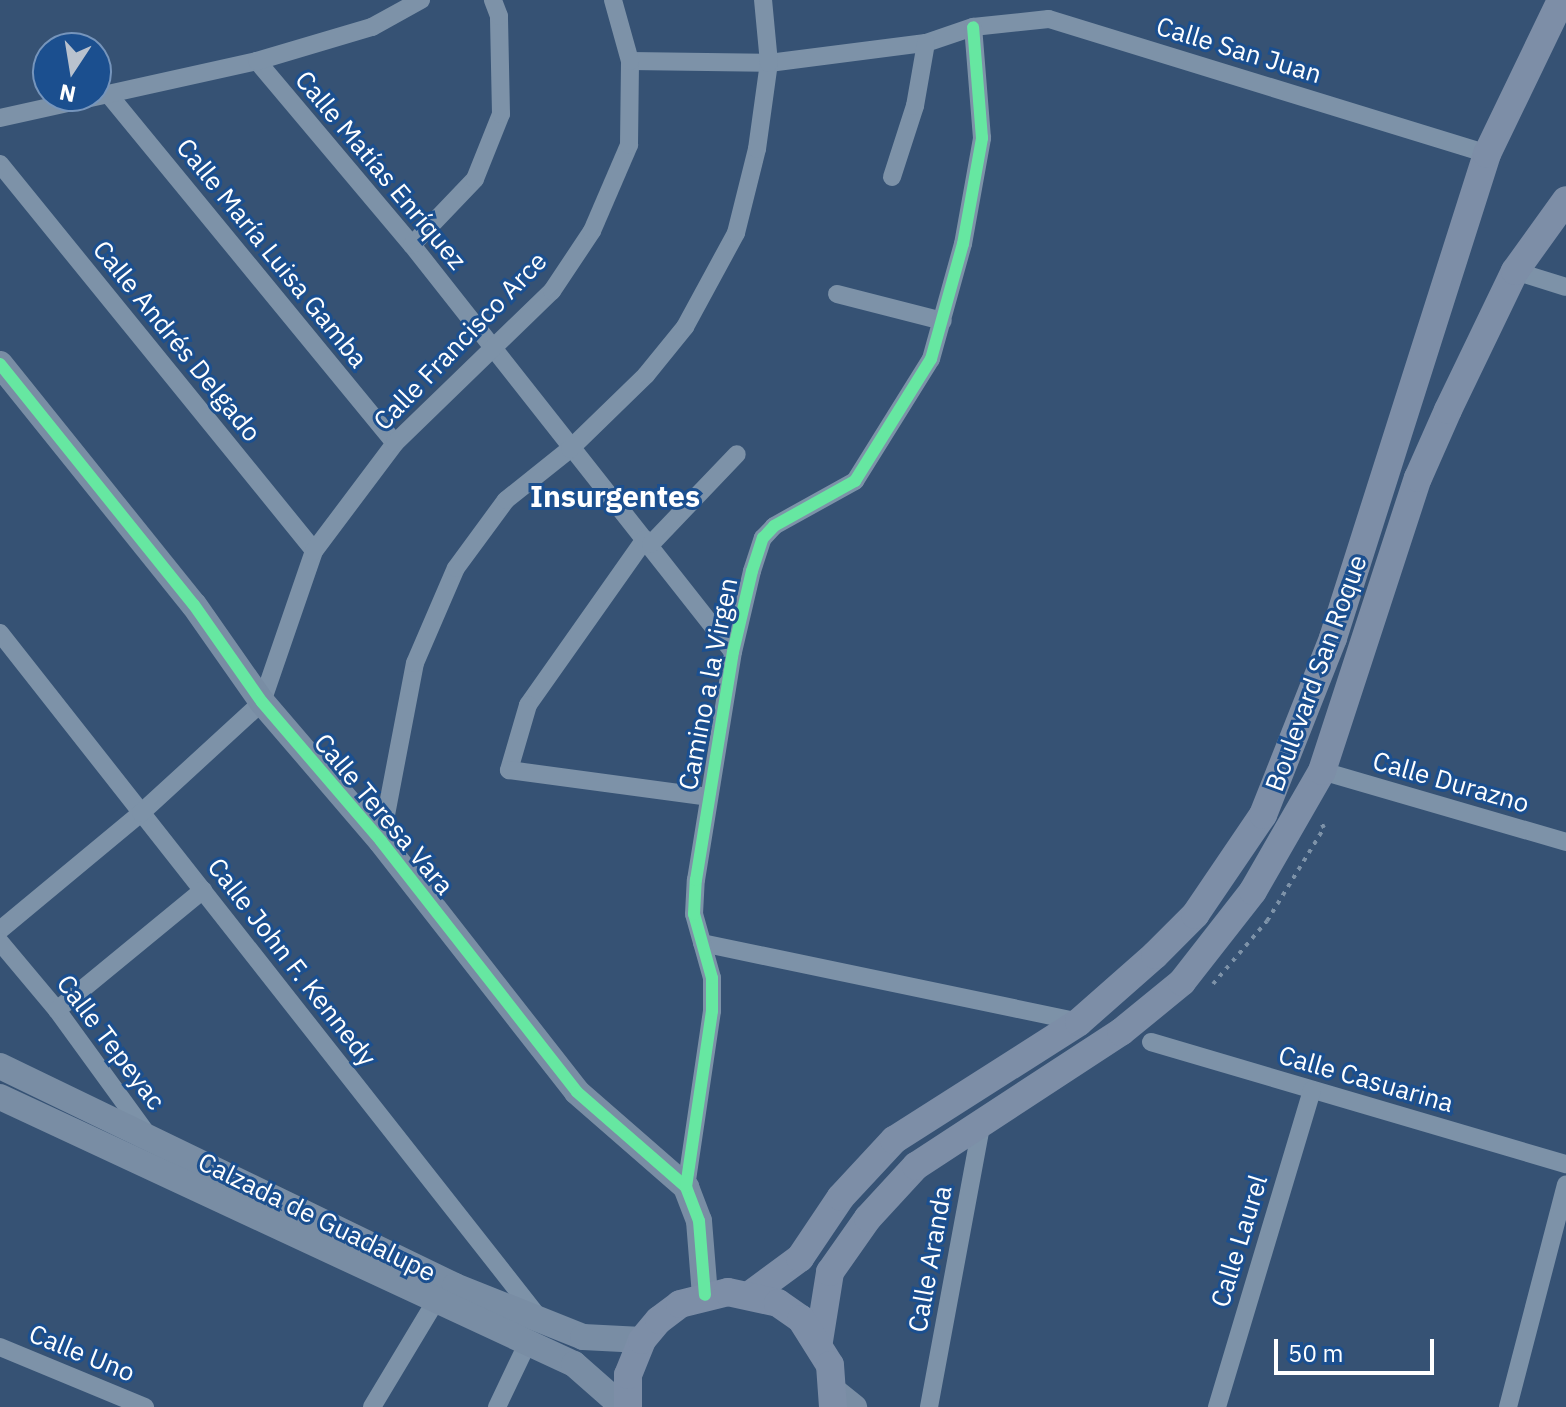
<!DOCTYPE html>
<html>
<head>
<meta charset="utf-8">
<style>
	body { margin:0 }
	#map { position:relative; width:1566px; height:1407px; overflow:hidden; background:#365274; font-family:"IBM Plex Sans",sans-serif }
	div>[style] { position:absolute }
	.path>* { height:4px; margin-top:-2px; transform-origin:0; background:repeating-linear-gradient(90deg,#7d92a8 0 4px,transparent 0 10px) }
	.street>* { height:18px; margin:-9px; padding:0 9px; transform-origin:9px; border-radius:9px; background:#7d92a8 }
	.secondary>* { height:26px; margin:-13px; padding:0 13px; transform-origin:13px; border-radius:13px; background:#798da4 }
	.primary>* { height:28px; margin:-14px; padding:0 14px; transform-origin:14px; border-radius:14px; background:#7d8ea7 }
	.cycleway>* { height:12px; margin:-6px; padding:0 6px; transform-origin:6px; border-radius:6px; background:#66e7a1 }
	span { translate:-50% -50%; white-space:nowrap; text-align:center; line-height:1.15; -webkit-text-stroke:6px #1b4f8f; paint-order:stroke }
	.street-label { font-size:26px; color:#fff }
	.quarter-label { font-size:30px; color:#fff; font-weight:700 }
	.north { position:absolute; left:32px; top:32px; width:80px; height:80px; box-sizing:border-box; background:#1b4f8f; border:2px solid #7695bc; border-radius:50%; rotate:192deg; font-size:22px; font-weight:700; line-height:32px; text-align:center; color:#fff }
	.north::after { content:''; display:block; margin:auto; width:28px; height:36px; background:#b9c2ce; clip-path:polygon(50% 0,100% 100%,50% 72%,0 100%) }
	.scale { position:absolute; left:1274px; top:1339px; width:160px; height:36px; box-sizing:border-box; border:4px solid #fff; border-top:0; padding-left:10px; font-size:24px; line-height:28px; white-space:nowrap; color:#fff; -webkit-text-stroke:6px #1b4f8f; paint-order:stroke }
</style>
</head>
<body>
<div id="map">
	<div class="path">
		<i style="left:1213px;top:984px;width:83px;rotate:-49.4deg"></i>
		<i style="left:1267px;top:921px;width:109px;rotate:-58.5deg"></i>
		<i style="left:1324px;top:828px;width:7px;rotate:-117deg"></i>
	</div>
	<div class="street">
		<i style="left:257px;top:61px;width:241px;rotate:49.9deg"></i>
		<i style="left:412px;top:245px;width:518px;rotate:51.74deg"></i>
		<i style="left:630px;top:61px;width:139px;rotate:0.8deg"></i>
		<i style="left:769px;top:63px;width:158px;rotate:-7.3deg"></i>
		<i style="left:926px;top:43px;width:50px;rotate:-18.8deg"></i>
		<i style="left:973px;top:27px;width:76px;rotate:-6deg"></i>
		<i style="left:1049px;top:19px;width:458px;rotate:17.1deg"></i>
		<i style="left:109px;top:95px;width:450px;rotate:50.6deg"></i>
		<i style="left:0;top:118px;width:263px;rotate:-12.5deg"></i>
		<i style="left:257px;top:61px;width:120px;rotate:-16.5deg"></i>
		<i style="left:372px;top:27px;width:56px;rotate:-28.9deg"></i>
		<i style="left:0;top:164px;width:498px;rotate:50.9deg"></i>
		<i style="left:892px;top:177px;width:75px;rotate:-72.1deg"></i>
		<i style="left:915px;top:106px;width:64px;rotate:-80.1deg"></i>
		<i style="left:412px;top:245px;width:91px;rotate:-46.3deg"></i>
		<i style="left:475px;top:179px;width:70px;rotate:-68.2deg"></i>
		<i style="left:501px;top:114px;width:98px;rotate:-91.2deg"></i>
		<i style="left:499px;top:16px;width:17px;rotate:-111deg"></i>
		<i style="left:1515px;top:271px;width:53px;rotate:17.4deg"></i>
		<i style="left:837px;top:294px;width:109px;rotate:14.3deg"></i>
		<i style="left:645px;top:539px;width:203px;rotate:125.2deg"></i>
		<i style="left:528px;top:705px;width:68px;rotate:106.3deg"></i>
		<i style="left:509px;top:770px;width:201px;rotate:7.7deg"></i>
		<i style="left:651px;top:544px;width:124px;rotate:-46.3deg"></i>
		<i style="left:0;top:633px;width:873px;rotate:51.79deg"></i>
		<i style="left:1322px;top:771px;width:254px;rotate:16.2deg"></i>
		<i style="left:381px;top:841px;width:181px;rotate:-79.2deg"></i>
		<i style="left:415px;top:663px;width:103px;rotate:-66.7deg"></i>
		<i style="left:456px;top:568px;width:84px;rotate:-53.7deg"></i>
		<i style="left:506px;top:500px;width:82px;rotate:-38.6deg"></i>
		<i style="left:570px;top:449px;width:106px;rotate:-44.2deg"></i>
		<i style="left:646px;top:375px;width:62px;rotate:-50.9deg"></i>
		<i style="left:685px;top:327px;width:107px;rotate:-61.5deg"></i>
		<i style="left:736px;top:233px;width:87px;rotate:-76deg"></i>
		<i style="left:757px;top:149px;width:87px;rotate:-82.1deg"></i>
		<i style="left:769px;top:63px;width:63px;rotate:-95.4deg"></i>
		<i style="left:0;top:930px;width:183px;rotate:-39.7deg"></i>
		<i style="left:141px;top:813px;width:164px;rotate:-42.5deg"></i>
		<i style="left:262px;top:702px;width:160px;rotate:-71deg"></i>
		<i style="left:314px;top:551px;width:135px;rotate:-53.1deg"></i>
		<i style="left:395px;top:443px;width:219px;rotate:-44.1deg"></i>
		<i style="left:552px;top:291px;width:72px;rotate:-56.3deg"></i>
		<i style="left:592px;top:231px;width:94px;rotate:-66.7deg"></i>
		<i style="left:629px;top:145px;width:84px;rotate:-89.3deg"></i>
		<i style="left:630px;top:61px;width:63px;rotate:-105.6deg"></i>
		<i style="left:0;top:942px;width:89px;rotate:50deg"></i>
		<i style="left:57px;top:1010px;width:153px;rotate:54deg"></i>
		<i style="left:702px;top:943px;width:385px;rotate:11.8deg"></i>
		<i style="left:57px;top:1010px;width:189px;rotate:-39.4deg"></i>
		<i style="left:1151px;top:1042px;width:433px;rotate:16.4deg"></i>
		<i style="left:686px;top:1187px;width:178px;rotate:-81.6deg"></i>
		<i style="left:712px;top:1011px;width:33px;rotate:-90deg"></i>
		<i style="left:712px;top:978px;width:66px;rotate:-105.7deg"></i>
		<i style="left:694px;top:914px;width:34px;rotate:-87deg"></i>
		<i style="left:696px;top:880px;width:231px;rotate:-80.8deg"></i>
		<i style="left:733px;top:652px;width:83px;rotate:-76.8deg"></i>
		<i style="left:752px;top:571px;width:35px;rotate:-72deg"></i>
		<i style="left:763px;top:538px;width:16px;rotate:-47deg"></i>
		<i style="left:774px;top:526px;width:93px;rotate:-29.1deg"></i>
		<i style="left:855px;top:481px;width:144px;rotate:-58.1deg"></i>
		<i style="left:931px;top:359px;width:119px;rotate:-74.5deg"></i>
		<i style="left:963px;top:244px;width:108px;rotate:-79.8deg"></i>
		<i style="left:982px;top:138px;width:111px;rotate:-94.6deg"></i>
		<i style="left:0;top:1347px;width:157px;rotate:22.5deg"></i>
		<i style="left:372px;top:1407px;width:126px;rotate:-59deg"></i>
		<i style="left:497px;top:1407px;width:72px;rotate:-64.5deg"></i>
		<i style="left:929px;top:1407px;width:292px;rotate:-79.5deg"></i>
		<i style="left:1217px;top:1407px;width:331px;rotate:-73.3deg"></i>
		<i style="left:1508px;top:1407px;width:230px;rotate:-75.4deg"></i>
	</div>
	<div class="secondary">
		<i style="left:0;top:364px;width:309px;rotate:51.2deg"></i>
		<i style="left:194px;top:605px;width:118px;rotate:55deg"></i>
		<i style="left:262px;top:702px;width:183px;rotate:49.4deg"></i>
		<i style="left:381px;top:841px;width:318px;rotate:52deg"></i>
		<i style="left:577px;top:1092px;width:145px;rotate:41.1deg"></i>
		<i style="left:686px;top:1187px;width:36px;rotate:69deg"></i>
		<i style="left:699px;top:1221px;width:74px;rotate:85.4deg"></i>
		<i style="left:0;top:1066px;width:505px;rotate:25.8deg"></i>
		<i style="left:455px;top:1286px;width:138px;rotate:21.7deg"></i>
		<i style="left:583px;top:1337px;width:59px;rotate:2.9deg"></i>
		<i style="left:0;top:1097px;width:633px;rotate:24.95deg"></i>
		<i style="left:574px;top:1364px;width:65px;rotate:41.3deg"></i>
		<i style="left:834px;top:1391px;width:26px;rotate:39deg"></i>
	</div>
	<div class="primary">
		<i style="left:751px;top:1294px;width:61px;rotate:-36.3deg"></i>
		<i style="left:800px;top:1258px;width:73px;rotate:-56.1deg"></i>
		<i style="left:841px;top:1197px;width:78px;rotate:-47.1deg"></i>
		<i style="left:894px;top:1140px;width:219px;rotate:-32.5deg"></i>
		<i style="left:1079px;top:1022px;width:101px;rotate:-41.4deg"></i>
		<i style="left:1155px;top:955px;width:57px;rotate:-45deg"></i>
		<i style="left:1195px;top:915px;width:121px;rotate:-55.8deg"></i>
		<i style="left:1263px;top:815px;width:190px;rotate:-68.4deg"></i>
		<i style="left:1333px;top:638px;width:508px;rotate:-72.35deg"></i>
		<i style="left:1487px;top:154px;width:171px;rotate:-64.3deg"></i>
		<i style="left:819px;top:1341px;width:70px;rotate:-80.9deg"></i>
		<i style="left:830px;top:1272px;width:66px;rotate:-54.9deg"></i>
		<i style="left:868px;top:1218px;width:71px;rotate:-47.3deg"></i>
		<i style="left:916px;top:1166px;width:245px;rotate:-33.2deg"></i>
		<i style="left:1121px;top:1032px;width:79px;rotate:-39.3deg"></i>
		<i style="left:1182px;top:982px;width:115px;rotate:-52deg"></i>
		<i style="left:1253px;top:891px;width:138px;rotate:-60.1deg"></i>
		<i style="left:1322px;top:771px;width:308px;rotate:-71.9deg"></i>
		<i style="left:1418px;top:478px;width:74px;rotate:-66.2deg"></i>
		<i style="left:1448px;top:410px;width:154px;rotate:-64.3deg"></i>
		<i style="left:1515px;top:271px;width:87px;rotate:-54.3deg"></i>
		<i style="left:628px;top:1407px;width:32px;rotate:-90deg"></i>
		<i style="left:628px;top:1375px;width:38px;rotate:-68deg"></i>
		<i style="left:642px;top:1340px;width:26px;rotate:-50deg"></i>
		<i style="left:659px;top:1320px;width:26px;rotate:-37deg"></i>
		<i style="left:680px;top:1304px;width:49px;rotate:-14deg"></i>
		<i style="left:728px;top:1292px;width:51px;rotate:12.4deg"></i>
		<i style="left:778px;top:1303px;width:28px;rotate:35deg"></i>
		<i style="left:801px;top:1319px;width:54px;rotate:57.8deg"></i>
		<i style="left:830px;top:1365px;width:42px;rotate:85.9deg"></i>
	</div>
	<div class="cycleway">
		<i style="left:0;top:364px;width:309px;rotate:51.2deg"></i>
		<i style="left:194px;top:605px;width:118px;rotate:55deg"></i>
		<i style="left:262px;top:702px;width:183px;rotate:49.4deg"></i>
		<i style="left:381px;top:841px;width:318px;rotate:52deg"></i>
		<i style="left:577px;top:1092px;width:145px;rotate:41.1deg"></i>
		<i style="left:686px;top:1187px;width:36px;rotate:69deg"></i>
		<i style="left:699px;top:1221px;width:74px;rotate:85.4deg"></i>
		<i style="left:686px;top:1187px;width:178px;rotate:-81.6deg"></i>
		<i style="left:712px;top:1011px;width:33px;rotate:-90deg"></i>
		<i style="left:712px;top:978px;width:66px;rotate:-105.7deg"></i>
		<i style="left:694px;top:914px;width:34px;rotate:-87deg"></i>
		<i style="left:696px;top:880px;width:231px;rotate:-80.8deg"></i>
		<i style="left:733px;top:652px;width:83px;rotate:-76.8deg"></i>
		<i style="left:752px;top:571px;width:35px;rotate:-72deg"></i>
		<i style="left:763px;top:538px;width:16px;rotate:-47deg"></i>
		<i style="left:774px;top:526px;width:93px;rotate:-29.1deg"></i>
		<i style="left:855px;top:481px;width:144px;rotate:-58.1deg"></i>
		<i style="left:931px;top:359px;width:119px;rotate:-74.5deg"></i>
		<i style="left:963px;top:244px;width:108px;rotate:-79.8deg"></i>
		<i style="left:982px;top:138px;width:111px;rotate:-94.6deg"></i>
	</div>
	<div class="street-label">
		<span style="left:1239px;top:50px;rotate:17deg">Calle San Juan</span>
		<span style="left:381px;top:170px;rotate:50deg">Calle Matías Enríquez</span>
		<span style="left:272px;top:253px;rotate:51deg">Calle María Luisa Gamba</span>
		<span style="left:177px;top:341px;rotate:51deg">Calle Andrés Delgado</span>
		<span style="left:460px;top:341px;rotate:-46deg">Calle Francisco Arce</span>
		<span style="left:1316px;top:673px;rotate:-70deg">Boulevard San Roque</span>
		<span style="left:708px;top:684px;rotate:-79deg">Camino a la Virgen</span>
		<span style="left:1451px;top:782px;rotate:16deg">Calle Durazno</span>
		<span style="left:384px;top:814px;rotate:50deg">Calle Teresa Vara</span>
		<span style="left:292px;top:962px;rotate:52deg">Calle John F. Kennedy</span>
		<span style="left:111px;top:1042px;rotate:53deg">Calle Tepeyac</span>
		<span style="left:1366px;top:1079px;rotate:16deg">Calle Casuarina</span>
		<span style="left:317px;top:1217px;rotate:26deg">Calzada de Guadalupe</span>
		<span style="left:1239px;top:1241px;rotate:-73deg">Calle Laurel</span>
		<span style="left:930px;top:1259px;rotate:-80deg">Calle Aranda</span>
		<span style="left:82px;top:1353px;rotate:22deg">Calle Uno</span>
	</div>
	<div class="quarter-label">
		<span style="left:615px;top:496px">Insurgentes</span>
	</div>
	<div class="north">N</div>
	<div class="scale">50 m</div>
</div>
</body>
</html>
